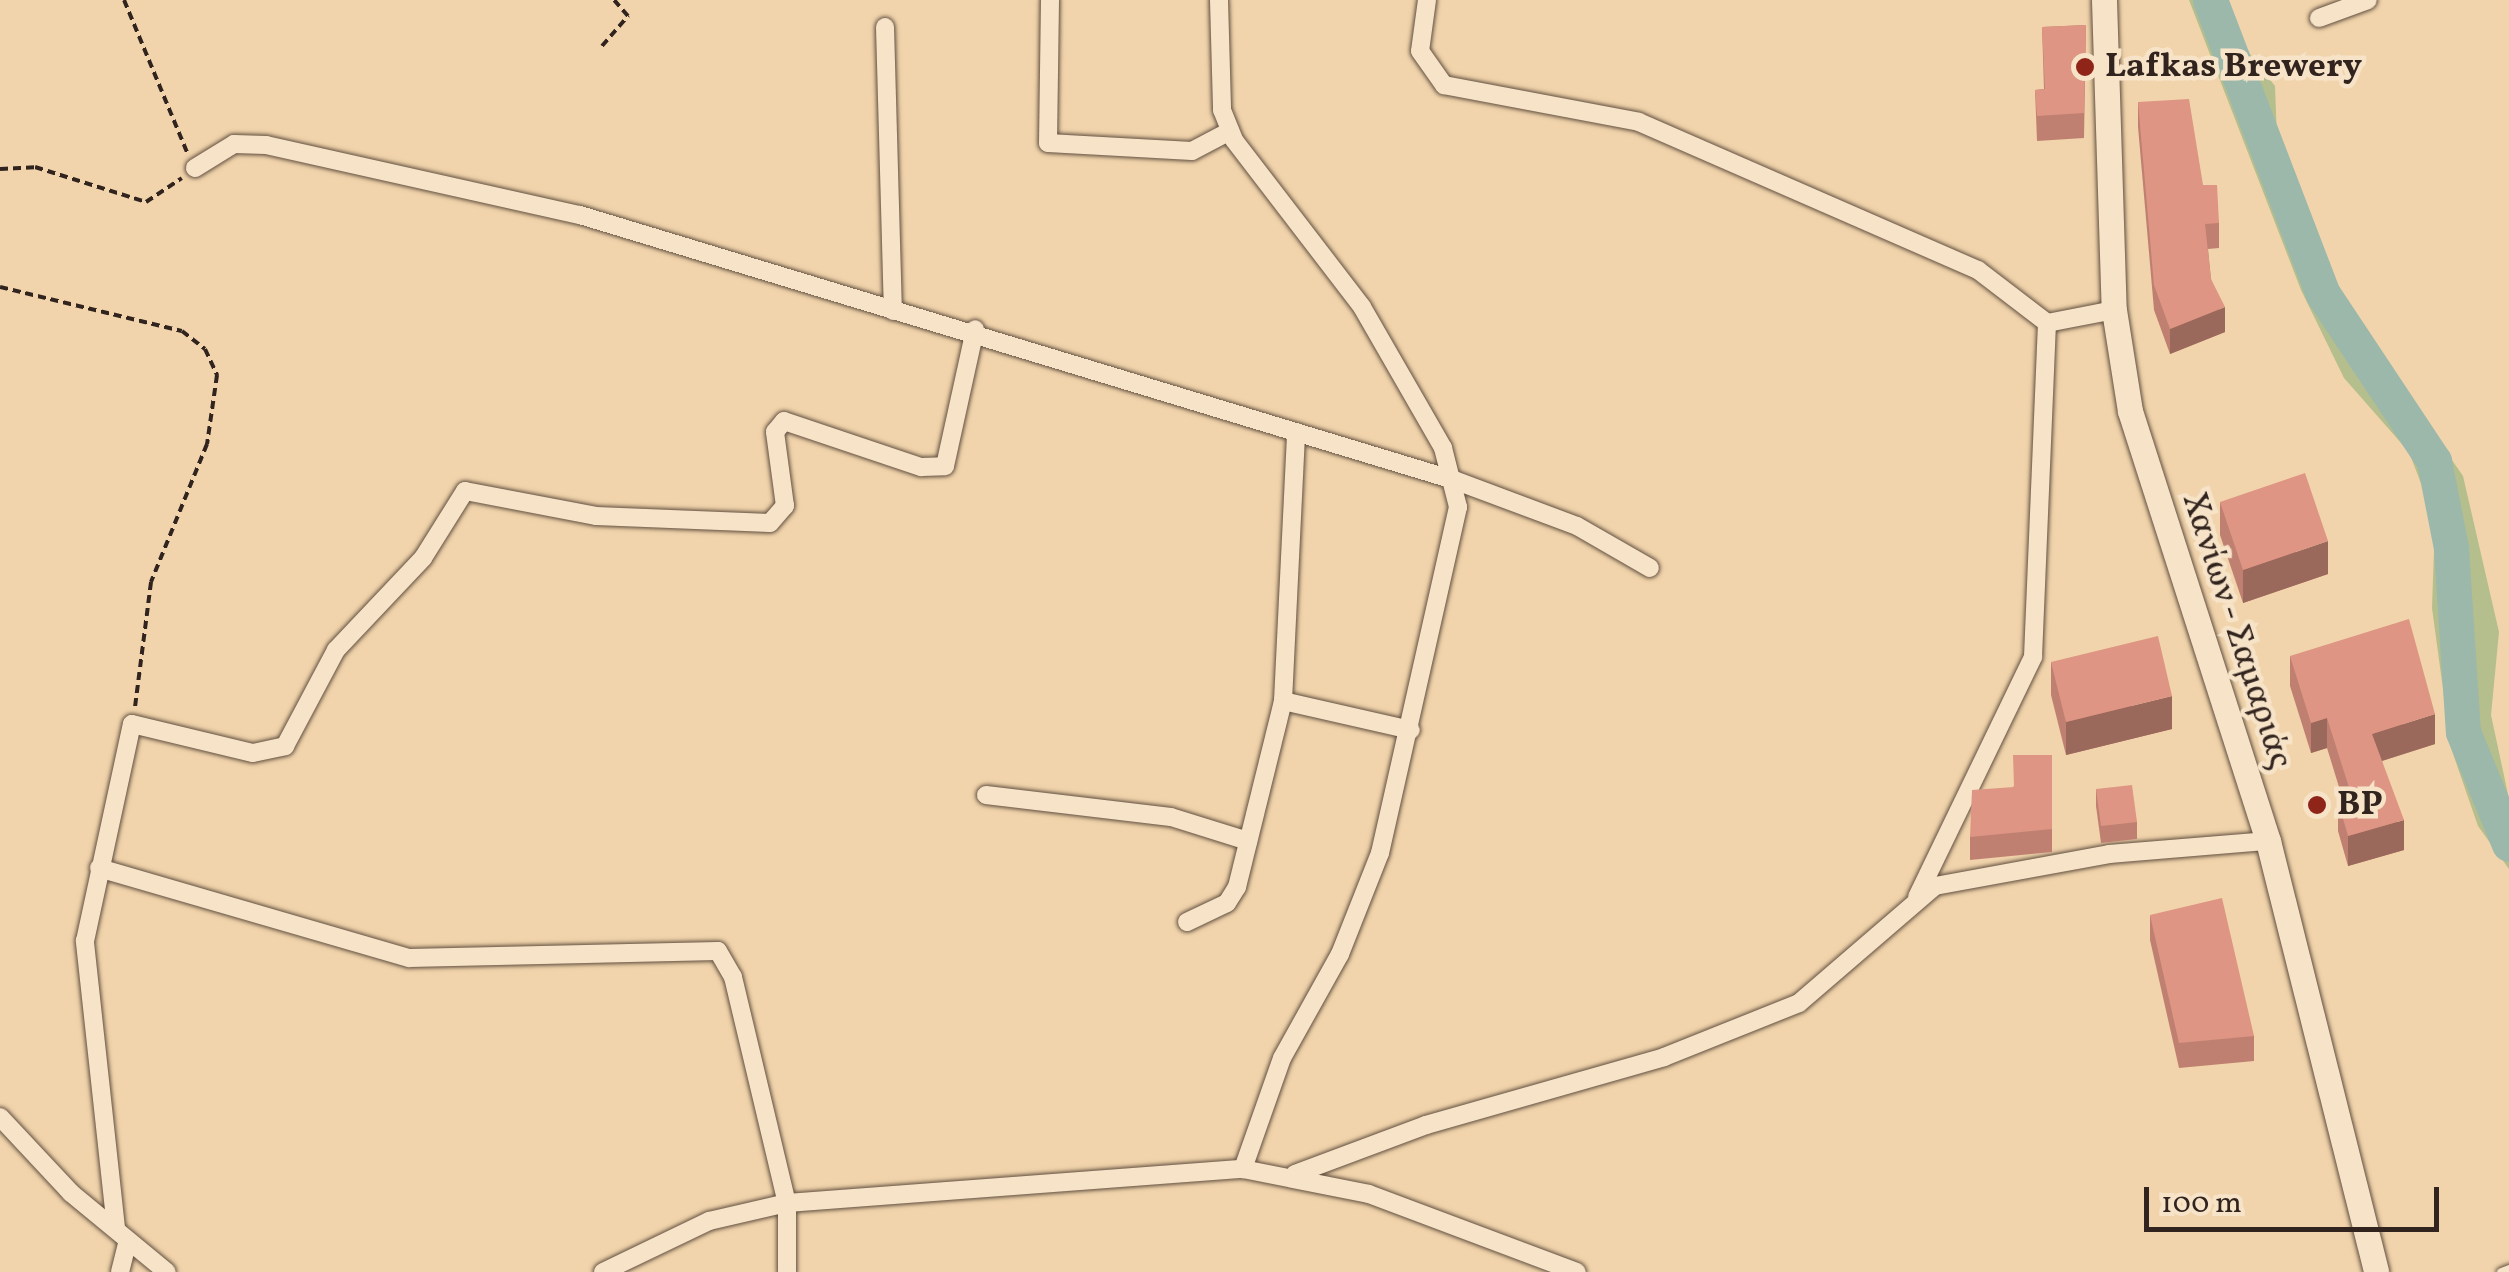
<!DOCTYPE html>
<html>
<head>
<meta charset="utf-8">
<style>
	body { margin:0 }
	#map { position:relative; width:2509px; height:1272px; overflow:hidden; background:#f1d4ab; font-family:Vollkorn,serif }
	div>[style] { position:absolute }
	.green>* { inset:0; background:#b5be8d }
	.river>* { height:35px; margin:-17.5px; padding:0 17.5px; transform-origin:17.5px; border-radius:17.5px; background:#9bb8ab }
	.path>* { height:4px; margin-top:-2px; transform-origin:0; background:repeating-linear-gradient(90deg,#31231d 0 8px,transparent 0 13px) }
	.roads { filter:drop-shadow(0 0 2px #614f40) drop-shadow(0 0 2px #614f40) }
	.service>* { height:9px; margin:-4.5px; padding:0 4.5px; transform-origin:4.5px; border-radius:4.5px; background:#f6e3c8 }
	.minor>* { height:18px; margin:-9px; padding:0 9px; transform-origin:9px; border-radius:9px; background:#f6e3c8 }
	.secondary>* { height:25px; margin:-12.5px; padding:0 12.5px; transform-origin:12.5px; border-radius:12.5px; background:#f6e3c8 }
	.wall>* { inset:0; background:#bf8071 }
	.shaded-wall>* { inset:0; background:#9b685c }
	.building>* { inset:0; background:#de9583 }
	.dots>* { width:28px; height:28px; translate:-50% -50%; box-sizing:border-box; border:5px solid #f6e3c8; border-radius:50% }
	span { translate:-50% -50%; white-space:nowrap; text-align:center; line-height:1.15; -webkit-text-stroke:9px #f6e3c8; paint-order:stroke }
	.poi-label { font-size:35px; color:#31231d; font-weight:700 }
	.left { translate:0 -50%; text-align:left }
	.street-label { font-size:35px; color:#31231d }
	.scale { position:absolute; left:2144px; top:1187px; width:295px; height:45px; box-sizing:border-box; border:5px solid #31231d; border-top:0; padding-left:12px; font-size:30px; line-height:35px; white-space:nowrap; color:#31231d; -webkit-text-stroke:8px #f6e3c8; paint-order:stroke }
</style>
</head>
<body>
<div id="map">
	<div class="green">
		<i style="clip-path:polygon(2189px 0,2224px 0,2235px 35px,2275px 86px,2277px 139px,2347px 308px,2463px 476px,2499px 632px,2491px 715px,2509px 799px,2509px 869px,2478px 826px,2451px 748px,2432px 608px,2435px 520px,2409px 452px,2344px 378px,2301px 290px)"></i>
	</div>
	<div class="river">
		<i style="left:2210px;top:0;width:315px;rotate:69deg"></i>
		<i style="left:2323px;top:294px;width:201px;rotate:56.4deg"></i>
		<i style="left:2434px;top:461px;width:89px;rotate:78.9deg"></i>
		<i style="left:2451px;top:548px;width:184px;rotate:86.3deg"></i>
		<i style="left:2463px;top:732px;width:121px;rotate:67.7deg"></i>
	</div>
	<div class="path">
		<i style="left:124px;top:0;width:165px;rotate:67.5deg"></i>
		<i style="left:602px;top:46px;width:40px;rotate:-49deg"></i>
		<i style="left:628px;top:16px;width:21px;rotate:-131deg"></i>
		<i style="left:0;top:169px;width:35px;rotate:-3deg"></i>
		<i style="left:35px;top:167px;width:116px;rotate:17.5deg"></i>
		<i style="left:146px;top:202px;width:43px;rotate:-33.7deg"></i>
		<i style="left:0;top:287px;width:187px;rotate:13.6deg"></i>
		<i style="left:182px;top:331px;width:29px;rotate:38deg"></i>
		<i style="left:205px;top:349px;width:29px;rotate:65deg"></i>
		<i style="left:217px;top:375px;width:70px;rotate:98.2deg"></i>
		<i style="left:207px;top:444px;width:149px;rotate:112.1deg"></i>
		<i style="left:151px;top:582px;width:126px;rotate:97.3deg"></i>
	</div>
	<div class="roads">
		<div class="service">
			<i style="left:2501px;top:1272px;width:9px;rotate:-21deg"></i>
		</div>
		<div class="minor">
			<i style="left:1050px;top:0;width:143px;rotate:90.8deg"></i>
			<i style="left:1048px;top:143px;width:144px;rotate:3.2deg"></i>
			<i style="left:1192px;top:151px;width:43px;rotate:-27.8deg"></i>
			<i style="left:1219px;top:0;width:110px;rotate:88.4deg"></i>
			<i style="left:1222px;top:110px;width:32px;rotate:68deg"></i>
			<i style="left:1234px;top:140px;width:210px;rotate:52.5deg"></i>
			<i style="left:1362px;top:307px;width:163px;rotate:60.1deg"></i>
			<i style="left:1443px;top:448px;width:61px;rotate:75.7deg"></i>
			<i style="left:1458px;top:507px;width:355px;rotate:102.7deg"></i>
			<i style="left:1380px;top:853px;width:109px;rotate:111.6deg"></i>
			<i style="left:1340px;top:954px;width:119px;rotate:119.1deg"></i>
			<i style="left:1282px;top:1058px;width:118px;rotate:109.4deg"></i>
			<i style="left:1427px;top:0;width:51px;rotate:97.8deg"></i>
			<i style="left:1420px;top:51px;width:42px;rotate:54.8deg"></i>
			<i style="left:1444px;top:85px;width:198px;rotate:10.7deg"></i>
			<i style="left:1639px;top:122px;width:370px;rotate:23.6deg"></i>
			<i style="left:1978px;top:270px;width:87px;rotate:37.5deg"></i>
			<i style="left:2319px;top:18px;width:52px;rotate:-20.2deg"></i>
			<i style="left:885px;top:27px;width:284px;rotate:88.4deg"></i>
			<i style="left:195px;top:168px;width:46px;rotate:-31.6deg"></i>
			<i style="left:234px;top:144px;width:32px;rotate:2deg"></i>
			<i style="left:266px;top:145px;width:322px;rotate:12.6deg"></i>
			<i style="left:580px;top:215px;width:913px;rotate:16.87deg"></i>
			<i style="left:1454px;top:480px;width:131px;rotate:20.5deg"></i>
			<i style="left:1577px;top:526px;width:84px;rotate:29.9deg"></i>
			<i style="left:1283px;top:701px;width:131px;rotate:12.8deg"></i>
			<i style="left:986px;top:795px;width:186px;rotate:6.8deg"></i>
			<i style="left:1171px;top:817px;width:81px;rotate:17.3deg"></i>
			<i style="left:99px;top:868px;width:323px;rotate:16.2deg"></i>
			<i style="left:409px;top:958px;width:309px;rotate:-1.3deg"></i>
			<i style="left:718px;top:951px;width:30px;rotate:60deg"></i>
			<i style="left:733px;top:977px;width:232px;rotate:76.6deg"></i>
			<i style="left:787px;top:1203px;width:69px;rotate:90deg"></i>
			<i style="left:1917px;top:897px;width:267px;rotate:-64.2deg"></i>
			<i style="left:2033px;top:657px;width:334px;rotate:-87.6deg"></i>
			<i style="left:2047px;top:323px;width:68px;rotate:-11deg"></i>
			<i style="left:1187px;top:922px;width:44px;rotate:-25.4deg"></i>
			<i style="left:1227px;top:903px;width:19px;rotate:-58deg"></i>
			<i style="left:1237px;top:887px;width:192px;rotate:-76.1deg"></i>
			<i style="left:1283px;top:701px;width:269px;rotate:-87.2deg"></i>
			<i style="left:0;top:1117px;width:104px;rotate:46.9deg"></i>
			<i style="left:71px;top:1193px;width:124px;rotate:39.5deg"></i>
			<i style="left:1295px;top:1174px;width:140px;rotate:-20.5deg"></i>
			<i style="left:1426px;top:1125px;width:248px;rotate:-15.9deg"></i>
			<i style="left:1664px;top:1057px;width:145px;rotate:-21.8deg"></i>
			<i style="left:1799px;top:1003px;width:179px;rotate:-40.7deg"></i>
			<i style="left:1935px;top:886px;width:177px;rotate:-10.4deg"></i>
			<i style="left:2109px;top:854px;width:160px;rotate:-4.7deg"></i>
			<i style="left:116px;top:1228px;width:289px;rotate:-96.2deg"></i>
			<i style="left:85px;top:941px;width:222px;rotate:-77.8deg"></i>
			<i style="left:132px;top:724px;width:124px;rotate:13.5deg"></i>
			<i style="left:253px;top:753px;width:33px;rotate:-12deg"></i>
			<i style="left:285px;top:746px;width:109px;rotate:-62deg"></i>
			<i style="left:336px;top:650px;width:127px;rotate:-46.6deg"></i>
			<i style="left:423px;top:558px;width:79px;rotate:-57.9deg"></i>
			<i style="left:465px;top:491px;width:133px;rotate:10.8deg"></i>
			<i style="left:596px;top:516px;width:174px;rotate:2.3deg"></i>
			<i style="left:770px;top:523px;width:23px;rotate:-49deg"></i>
			<i style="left:785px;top:506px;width:75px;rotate:-97.7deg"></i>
			<i style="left:775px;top:432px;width:14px;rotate:-51deg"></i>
			<i style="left:784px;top:421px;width:145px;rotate:18.6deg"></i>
			<i style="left:921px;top:467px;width:24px;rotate:-2deg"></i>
			<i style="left:945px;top:466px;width:140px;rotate:-77.6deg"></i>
			<i style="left:120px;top:1272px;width:32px;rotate:-76deg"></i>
			<i style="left:603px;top:1272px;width:118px;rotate:-25.7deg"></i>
			<i style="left:709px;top:1221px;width:80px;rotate:-13deg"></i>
			<i style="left:787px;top:1203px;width:457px;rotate:-4.3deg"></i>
			<i style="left:1243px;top:1169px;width:128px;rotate:11.2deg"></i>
			<i style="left:1369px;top:1194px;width:222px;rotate:20.6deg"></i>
		</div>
		<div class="secondary">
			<i style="left:2104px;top:0;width:310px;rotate:88.2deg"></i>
			<i style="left:2114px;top:310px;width:102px;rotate:81deg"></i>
			<i style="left:2130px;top:411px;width:452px;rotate:72.2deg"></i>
			<i style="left:2268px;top:841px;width:444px;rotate:75.9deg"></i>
		</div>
	</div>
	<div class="wall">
		<i style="clip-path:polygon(2086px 25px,2084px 138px,2037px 141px,2035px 90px,2044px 89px,2042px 27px)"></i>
		<i style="clip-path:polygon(2138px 102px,2203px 185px,2219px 223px,2219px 248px,2208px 249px,2211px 279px,2225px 332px,2170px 354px,2154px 310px,2138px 127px)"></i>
		<i style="clip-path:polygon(2220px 502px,2328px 574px,2243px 603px,2220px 535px)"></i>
		<i style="clip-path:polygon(2290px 656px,2435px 744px,2382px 761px,2404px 850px,2348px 866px,2338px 831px,2338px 801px,2343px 800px,2327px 748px,2311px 753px,2290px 686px)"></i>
		<i style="clip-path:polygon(2051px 662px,2172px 729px,2066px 755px,2051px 695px)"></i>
		<i style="clip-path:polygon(2052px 755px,2052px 852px,1970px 860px,1970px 837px,2013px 787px)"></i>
		<i style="clip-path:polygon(2096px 789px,2137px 822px,2137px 839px,2101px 843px,2096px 806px)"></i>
		<i style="clip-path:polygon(2150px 915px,2254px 1036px,2254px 1061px,2179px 1068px,2150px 940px)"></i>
	</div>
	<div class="shaded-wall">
		<i style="clip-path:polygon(2225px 307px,2225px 332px,2170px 354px,2170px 329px)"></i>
		<i style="clip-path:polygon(2328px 541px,2328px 574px,2243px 603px,2243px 570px)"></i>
		<i style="clip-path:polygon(2172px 696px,2172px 729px,2066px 755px,2066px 722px)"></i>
		<i style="clip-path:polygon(2435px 714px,2435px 744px,2372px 764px,2372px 734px)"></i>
		<i style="clip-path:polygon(2327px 718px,2327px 748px,2311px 753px,2311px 723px)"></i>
		<i style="clip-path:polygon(2404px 820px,2404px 850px,2348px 866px,2348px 836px)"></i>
	</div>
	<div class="building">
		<i style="clip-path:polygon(2086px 25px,2084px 113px,2037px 116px,2035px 90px,2045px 89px,2042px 27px)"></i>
		<i style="clip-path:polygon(2189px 99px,2203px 185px,2217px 185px,2219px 223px,2205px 224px,2211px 279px,2225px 307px,2170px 329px,2154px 285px,2138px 102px)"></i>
		<i style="clip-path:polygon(2305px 473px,2328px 541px,2243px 570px,2220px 502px)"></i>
		<i style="clip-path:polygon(2409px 619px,2435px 714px,2372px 734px,2404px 820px,2348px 836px,2338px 801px,2352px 797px,2327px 718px,2311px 723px,2290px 656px)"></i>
		<i style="clip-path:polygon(2158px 636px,2172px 696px,2066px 722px,2051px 662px)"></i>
		<i style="clip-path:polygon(2013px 755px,2052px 755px,2052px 829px,1970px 837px,1972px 790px,2014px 787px)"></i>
		<i style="clip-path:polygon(2132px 785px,2137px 822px,2101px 826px,2096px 789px)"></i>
		<i style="clip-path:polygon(2222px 898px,2254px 1036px,2179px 1043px,2150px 915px)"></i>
	</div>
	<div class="dots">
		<i style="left:2085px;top:67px;background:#8f2418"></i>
		<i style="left:2317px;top:805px;background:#8f2418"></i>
	</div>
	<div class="poi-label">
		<span class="left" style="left:2105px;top:67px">Lafkas Brewery</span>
		<span class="left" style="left:2337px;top:805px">BP</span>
	</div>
	<div class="street-label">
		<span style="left:2236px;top:631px;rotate:72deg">Χανίων - Σαμαριάς</span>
	</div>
	<div class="scale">100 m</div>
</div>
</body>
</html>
